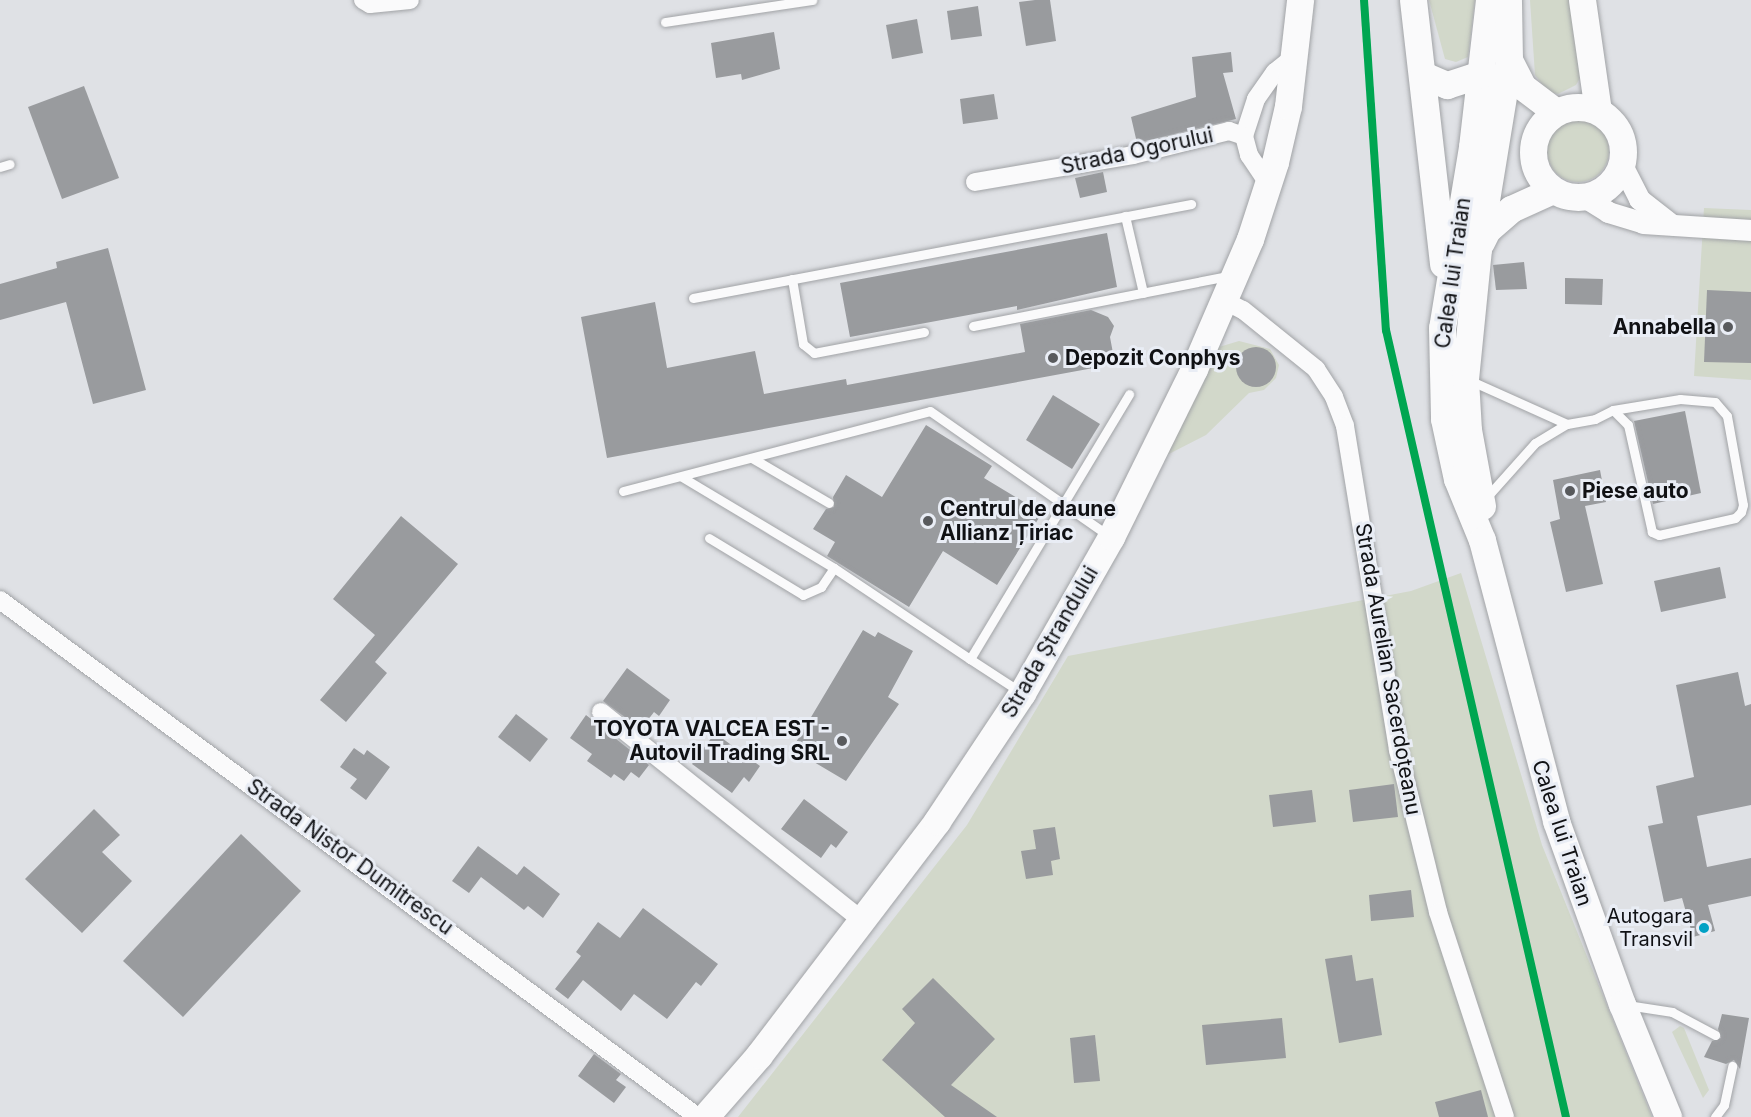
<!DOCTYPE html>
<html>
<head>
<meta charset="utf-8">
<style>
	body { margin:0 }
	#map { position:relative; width:1751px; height:1117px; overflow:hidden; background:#dfe1e5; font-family:Inter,sans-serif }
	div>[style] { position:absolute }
	.green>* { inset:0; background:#d2d8ca }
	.round { border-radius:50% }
	.building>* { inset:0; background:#999b9e }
	.roads { filter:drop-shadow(0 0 2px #a1a3a6) drop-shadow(0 0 2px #a1a3a6) }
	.service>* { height:9px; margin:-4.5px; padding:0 4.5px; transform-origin:4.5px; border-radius:4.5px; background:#fafafb }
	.minor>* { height:18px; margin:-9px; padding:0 9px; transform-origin:9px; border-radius:9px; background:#fafafb }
	.tertiary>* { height:21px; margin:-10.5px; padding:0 10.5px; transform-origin:10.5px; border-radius:10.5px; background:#fafafb }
	.primary>* { height:27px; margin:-13.5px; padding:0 13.5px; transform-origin:13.5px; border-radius:13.5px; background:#fafafb }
	.primary>.ring { margin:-13.5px; padding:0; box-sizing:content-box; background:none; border:27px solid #fafafb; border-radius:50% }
	.rail-1>* { height:8px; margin:-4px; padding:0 4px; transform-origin:4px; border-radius:4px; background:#00a651 }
	.dots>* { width:16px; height:16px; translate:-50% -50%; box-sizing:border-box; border:3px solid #e9edf5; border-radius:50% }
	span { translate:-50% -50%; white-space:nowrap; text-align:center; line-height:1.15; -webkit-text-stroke:6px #e9edf5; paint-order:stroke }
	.bus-label { font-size:20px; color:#101114 }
	.right { translate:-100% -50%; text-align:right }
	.street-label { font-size:21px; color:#101114 }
	.poi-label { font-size:21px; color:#101114; font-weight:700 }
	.left { translate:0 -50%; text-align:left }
</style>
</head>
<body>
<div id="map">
	<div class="green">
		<i style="clip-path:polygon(1429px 0,1475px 0,1468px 57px,1456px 62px,1445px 59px)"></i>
		<i style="clip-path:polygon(1530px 0,1573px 0,1581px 76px,1576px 85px,1558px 94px,1548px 92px,1535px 75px)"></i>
		<i class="round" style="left:1547px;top:120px;width:62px;height:62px"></i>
		<i style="clip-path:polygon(1704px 208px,1751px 210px,1751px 380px,1694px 376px)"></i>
		<i style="clip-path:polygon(1239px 341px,1270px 349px,1279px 365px,1276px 378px,1264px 390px,1249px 393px,1206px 435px,1163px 457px,1219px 347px)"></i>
		<i style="clip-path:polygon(1461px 573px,1542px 845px,1652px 1117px,738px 1117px,967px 825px,1068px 656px,1411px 591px)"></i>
		<i style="clip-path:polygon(1680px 1026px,1684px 1028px,1709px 1090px,1703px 1098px,1672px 1032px)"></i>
	</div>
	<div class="building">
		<i style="clip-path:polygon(1035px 0,1050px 0,1056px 41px,1026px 46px,1019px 2px)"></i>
		<i style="clip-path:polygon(978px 6px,982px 36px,951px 40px,947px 11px)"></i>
		<i style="clip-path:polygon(917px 19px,923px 53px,892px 59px,886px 25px)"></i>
		<i style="clip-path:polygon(774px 32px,780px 69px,742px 80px,741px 74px,716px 78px,711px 43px)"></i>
		<i style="clip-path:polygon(1231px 52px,1233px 72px,1223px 73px,1236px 119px,1137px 143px,1131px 117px,1196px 97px,1192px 57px)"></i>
		<i style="clip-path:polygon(84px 86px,119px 178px,62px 199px,28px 107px)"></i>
		<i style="clip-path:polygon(994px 94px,998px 119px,963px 124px,960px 99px)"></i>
		<i style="clip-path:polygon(1103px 172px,1107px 192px,1080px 198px,1075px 178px)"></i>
		<i style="clip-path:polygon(1107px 233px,1117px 287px,1017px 310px,1017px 306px,850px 337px,840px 283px)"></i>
		<i style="clip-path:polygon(108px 248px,146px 390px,93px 404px,66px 302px,0 320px,0 284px,57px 268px,56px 262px)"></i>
		<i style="clip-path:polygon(1524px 262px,1527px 289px,1496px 290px,1493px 265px)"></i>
		<i style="clip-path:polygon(1565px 278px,1603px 279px,1602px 305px,1565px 304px)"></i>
		<i style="clip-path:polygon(1707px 290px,1751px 292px,1751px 363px,1704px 362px)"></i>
		<i style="clip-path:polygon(655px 302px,667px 368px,755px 351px,764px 394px,846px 379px,847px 385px,1025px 352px,1020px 324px,1091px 310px,1108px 317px,1114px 326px,1110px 337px,1115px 364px,607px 458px,581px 317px)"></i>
		<i class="round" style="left:1236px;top:347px;width:40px;height:40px"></i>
		<i style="clip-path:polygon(1053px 395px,1100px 424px,1072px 469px,1026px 440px)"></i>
		<i style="clip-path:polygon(1685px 411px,1701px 493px,1653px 504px,1634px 421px)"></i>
		<i style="clip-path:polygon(926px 425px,992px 466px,984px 478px,1042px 513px,997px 585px,943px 551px,909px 607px,827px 556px,835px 542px,813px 529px,826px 509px,834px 507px,833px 497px,846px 475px,882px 497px)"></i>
		<i style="clip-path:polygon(1600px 470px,1606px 502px,1585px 506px,1603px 584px,1566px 592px,1550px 522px,1560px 519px,1553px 480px)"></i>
		<i style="clip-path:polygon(401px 516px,458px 564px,375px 662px,387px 673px,346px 722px,320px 700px,375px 635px,333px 599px)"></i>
		<i style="clip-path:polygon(1720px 567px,1726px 598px,1661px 612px,1654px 581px)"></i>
		<i style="clip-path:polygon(863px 630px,875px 637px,878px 632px,913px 651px,888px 697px,899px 704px,846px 781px,792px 749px)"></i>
		<i style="clip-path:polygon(627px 668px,670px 700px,659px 716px,654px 712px,641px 729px,603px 701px)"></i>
		<i style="clip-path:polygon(1738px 672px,1745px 706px,1751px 704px,1751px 805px,1697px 816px,1707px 867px,1751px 858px,1751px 896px,1708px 905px,1715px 931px,1693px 937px,1682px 898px,1664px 902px,1648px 826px,1663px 823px,1656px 786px,1694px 777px,1676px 685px)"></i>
		<i style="clip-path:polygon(516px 714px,548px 739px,530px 762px,498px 737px)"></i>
		<i style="clip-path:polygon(586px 715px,649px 765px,639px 778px,631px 772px,624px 781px,614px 774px,611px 778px,587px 761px,592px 754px,570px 738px)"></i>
		<i style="clip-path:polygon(715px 733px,760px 766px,749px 782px,744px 777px,732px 793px,692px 764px)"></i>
		<i style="clip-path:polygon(354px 748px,364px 755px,367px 750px,390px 767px,366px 800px,350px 788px,357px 779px,340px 767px)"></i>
		<i style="clip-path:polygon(1394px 784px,1398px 817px,1353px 822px,1349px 790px)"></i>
		<i style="clip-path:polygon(1312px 790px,1316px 822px,1273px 827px,1269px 795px)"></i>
		<i style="clip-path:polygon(804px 799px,848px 832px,836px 848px,831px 844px,821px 858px,781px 829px)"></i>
		<i style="clip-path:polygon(94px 809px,120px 835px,102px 852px,132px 881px,82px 933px,25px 879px)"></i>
		<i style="clip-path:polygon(1055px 827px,1060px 859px,1051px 861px,1053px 875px,1026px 879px,1021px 851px,1036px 849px,1033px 830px)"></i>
		<i style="clip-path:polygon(241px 834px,301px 891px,183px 1017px,123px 961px)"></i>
		<i style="clip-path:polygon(478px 846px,517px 875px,524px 866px,560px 894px,543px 918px,528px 906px,524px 910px,481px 877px,469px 893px,452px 881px)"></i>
		<i style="clip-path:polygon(1411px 890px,1414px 917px,1371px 921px,1369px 895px)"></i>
		<i style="clip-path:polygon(643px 908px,718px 964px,701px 986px,696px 982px,667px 1019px,634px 994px,621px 1011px,583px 980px,568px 999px,555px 989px,581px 956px,576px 952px,598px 922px,620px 938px)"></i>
		<i style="clip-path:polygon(1352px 955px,1356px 981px,1373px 978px,1382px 1035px,1339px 1043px,1325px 959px)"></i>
		<i style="clip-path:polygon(933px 978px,995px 1039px,951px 1085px,997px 1117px,945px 1117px,882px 1060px,915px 1023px,902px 1009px)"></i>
		<i style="clip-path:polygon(1722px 1014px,1749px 1018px,1740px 1069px,1734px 1060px,1726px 1064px,1704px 1057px,1712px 1041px,1721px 1038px,1718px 1029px)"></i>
		<i style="clip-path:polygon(1282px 1018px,1286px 1058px,1206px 1065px,1202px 1025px)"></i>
		<i style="clip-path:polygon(1095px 1035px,1100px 1081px,1074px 1083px,1070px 1038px)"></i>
		<i style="clip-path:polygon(594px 1054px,621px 1074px,616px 1080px,626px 1087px,614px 1103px,578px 1076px)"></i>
		<i style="clip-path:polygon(1481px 1090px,1488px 1117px,1439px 1117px,1435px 1102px)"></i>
	</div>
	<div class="roads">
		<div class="service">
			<i style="left:665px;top:22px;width:149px;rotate:-8.5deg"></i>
			<i style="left:0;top:167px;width:10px;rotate:-17deg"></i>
			<i style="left:1125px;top:216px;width:79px;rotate:76.8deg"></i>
			<i style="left:792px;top:279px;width:66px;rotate:80.4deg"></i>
			<i style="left:803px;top:344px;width:14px;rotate:39deg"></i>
			<i style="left:814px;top:353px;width:112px;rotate:-10.8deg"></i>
			<i style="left:693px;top:298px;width:507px;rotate:-10.69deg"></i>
			<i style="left:973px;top:326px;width:261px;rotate:-11.1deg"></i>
			<i style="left:1469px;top:380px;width:107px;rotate:24.2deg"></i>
			<i style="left:752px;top:458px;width:89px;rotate:30.3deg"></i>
			<i style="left:682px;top:477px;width:177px;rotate:30.9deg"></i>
			<i style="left:834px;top:568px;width:164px;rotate:33.8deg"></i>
			<i style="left:623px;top:491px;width:317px;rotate:-14.6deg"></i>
			<i style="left:930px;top:411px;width:218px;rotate:34.9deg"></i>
			<i style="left:1485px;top:499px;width:75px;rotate:-48.2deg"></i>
			<i style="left:1535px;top:443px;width:37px;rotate:-31deg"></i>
			<i style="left:1567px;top:424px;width:28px;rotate:-10deg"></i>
			<i style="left:1595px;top:419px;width:20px;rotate:-27deg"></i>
			<i style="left:1613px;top:410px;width:68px;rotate:-9.3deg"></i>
			<i style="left:1680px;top:399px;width:35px;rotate:5deg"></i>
			<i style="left:1715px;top:402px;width:18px;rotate:49deg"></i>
			<i style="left:1727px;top:416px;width:90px;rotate:79.8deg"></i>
			<i style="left:1743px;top:505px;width:7px;rotate:106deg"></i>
			<i style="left:1741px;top:512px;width:8px;rotate:135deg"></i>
			<i style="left:1735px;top:518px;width:78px;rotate:167.4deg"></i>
			<i style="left:1659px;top:535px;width:8px;rotate:-157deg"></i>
			<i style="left:1652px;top:532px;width:110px;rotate:-102.6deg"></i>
			<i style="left:1628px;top:425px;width:21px;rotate:-135deg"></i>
			<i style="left:709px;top:538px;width:110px;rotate:31.2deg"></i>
			<i style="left:803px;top:595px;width:20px;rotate:-24deg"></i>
			<i style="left:821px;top:587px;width:23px;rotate:-56deg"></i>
			<i style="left:1019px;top:691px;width:59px;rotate:-146.9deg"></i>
			<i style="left:970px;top:659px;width:309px;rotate:-59deg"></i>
			<i style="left:1627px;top:1005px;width:46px;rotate:8.8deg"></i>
			<i style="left:1672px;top:1012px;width:49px;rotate:28.1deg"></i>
			<i style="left:1715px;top:1117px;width:15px;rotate:-53deg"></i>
			<i style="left:1724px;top:1105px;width:40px;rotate:-78deg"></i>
		</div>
		<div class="minor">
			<i style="left:363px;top:0;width:8px;rotate:30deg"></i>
			<i style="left:370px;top:4px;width:40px;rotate:-5.7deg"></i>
			<i style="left:1244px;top:136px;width:39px;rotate:-72deg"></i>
			<i style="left:1256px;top:99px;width:33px;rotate:-55deg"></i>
			<i style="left:1275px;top:72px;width:28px;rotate:-39deg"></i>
			<i style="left:975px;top:182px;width:160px;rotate:-9.7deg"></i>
			<i style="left:1133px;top:155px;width:99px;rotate:-14deg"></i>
			<i style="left:1229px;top:131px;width:16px;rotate:18deg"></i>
			<i style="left:1244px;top:136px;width:20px;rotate:75deg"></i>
			<i style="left:1249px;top:155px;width:36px;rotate:56deg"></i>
			<i style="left:1223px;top:300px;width:22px;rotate:27deg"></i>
			<i style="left:1243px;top:310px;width:94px;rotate:38.9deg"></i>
			<i style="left:1316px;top:369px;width:33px;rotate:57deg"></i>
			<i style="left:1334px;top:397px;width:31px;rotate:69deg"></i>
			<i style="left:1345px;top:426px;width:328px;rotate:80.7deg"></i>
			<i style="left:1398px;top:750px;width:167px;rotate:76.1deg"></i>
			<i style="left:1438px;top:912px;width:216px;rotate:71.9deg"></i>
			<i style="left:0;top:600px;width:869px;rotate:36.53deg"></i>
			<i style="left:601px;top:712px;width:335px;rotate:38.6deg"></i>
		</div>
		<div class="tertiary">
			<i style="left:1622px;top:165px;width:38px;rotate:63deg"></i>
			<i style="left:1639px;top:199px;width:41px;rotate:38deg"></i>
			<i style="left:1586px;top:198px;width:26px;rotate:32deg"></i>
			<i style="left:1608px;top:212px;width:37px;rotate:17deg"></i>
			<i style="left:1643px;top:223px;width:108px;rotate:3.7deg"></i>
		</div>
		<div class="primary">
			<i style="left:1413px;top:0;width:266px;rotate:83.5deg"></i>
			<i style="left:1489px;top:0;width:148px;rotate:96.6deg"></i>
			<i style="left:1472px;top:147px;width:183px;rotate:99.4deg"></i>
			<i style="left:1442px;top:328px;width:91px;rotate:88.7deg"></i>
			<i style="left:1444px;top:419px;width:61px;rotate:77.8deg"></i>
			<i style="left:1457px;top:479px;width:66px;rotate:67.7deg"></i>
			<i style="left:1482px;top:540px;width:291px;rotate:75.2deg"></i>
			<i style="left:1556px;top:821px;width:195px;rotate:70.2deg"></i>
			<i style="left:1622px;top:1004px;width:122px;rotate:67.8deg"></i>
			<i style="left:1582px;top:0;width:112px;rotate:81.8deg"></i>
			<i style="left:1509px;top:60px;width:30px;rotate:63deg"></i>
			<i style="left:1523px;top:87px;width:41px;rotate:37.1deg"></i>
			<i style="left:1423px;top:75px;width:26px;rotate:23deg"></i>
			<i style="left:1447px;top:85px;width:36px;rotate:-18deg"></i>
			<i class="ring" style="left:1533px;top:107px;width:63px;height:63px"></i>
			<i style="left:1481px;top:242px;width:13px;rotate:-63deg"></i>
			<i style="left:1487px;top:230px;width:32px;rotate:-41deg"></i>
			<i style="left:1511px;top:209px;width:46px;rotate:-24.3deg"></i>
			<i style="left:1482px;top:506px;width:77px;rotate:-100.4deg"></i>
			<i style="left:1468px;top:430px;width:51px;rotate:-93.4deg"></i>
			<i style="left:1465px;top:379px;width:131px;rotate:-84.3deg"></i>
			<i style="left:1478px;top:249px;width:192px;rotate:-80.7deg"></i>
			<i style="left:1509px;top:60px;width:60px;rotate:-91deg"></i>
			<i style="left:705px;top:1117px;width:82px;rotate:-48.9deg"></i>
			<i style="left:759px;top:1055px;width:294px;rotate:-52.7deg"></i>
			<i style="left:937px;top:821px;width:154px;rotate:-56.4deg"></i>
			<i style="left:1022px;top:693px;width:180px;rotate:-60.3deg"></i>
			<i style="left:1111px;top:537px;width:187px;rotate:-63.7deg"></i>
			<i style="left:1194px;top:369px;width:142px;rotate:-66.7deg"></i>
			<i style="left:1250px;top:239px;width:81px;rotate:-72deg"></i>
			<i style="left:1275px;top:162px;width:57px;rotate:-76.9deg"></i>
			<i style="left:1288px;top:106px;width:107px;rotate:-83.5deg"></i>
		</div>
	</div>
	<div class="rail-1">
		<i style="left:1364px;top:0;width:331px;rotate:86.2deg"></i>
		<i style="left:1386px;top:330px;width:807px;rotate:77.12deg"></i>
	</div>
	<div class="dots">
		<i style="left:1728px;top:327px;background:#585a5d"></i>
		<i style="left:1053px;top:358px;background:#585a5d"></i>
		<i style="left:1570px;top:491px;background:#585a5d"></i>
		<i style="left:928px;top:521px;background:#585a5d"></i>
		<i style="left:842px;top:741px;background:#585a5d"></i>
		<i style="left:1704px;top:928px;background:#01a1c5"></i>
	</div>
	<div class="bus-label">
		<span class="right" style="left:1693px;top:928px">Autogara<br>Transvil</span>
	</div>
	<div class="street-label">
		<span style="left:1137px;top:151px;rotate:-12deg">Strada Ogorului</span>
		<span style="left:1453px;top:273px;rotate:-82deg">Calea lui Traian</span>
		<span style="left:1050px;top:642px;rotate:-60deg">Strada Ștrandului</span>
		<span style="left:1388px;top:669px;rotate:80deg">Strada Aurelian Sacerdoțeanu</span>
		<span style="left:1562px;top:833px;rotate:72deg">Calea lui Traian</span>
		<span style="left:350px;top:857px;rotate:36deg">Strada Nistor Dumitrescu</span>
	</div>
	<div class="poi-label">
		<span class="right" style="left:1716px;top:327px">Annabella</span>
		<span class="left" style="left:1065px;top:358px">Depozit Conphys</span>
		<span class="left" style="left:1582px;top:491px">Piese auto</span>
		<span class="left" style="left:940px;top:521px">Centrul de daune<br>Allianz Țiriac</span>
		<span class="right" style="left:830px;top:741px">TOYOTA VALCEA EST -<br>Autovil Trading SRL</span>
	</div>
</div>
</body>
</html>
